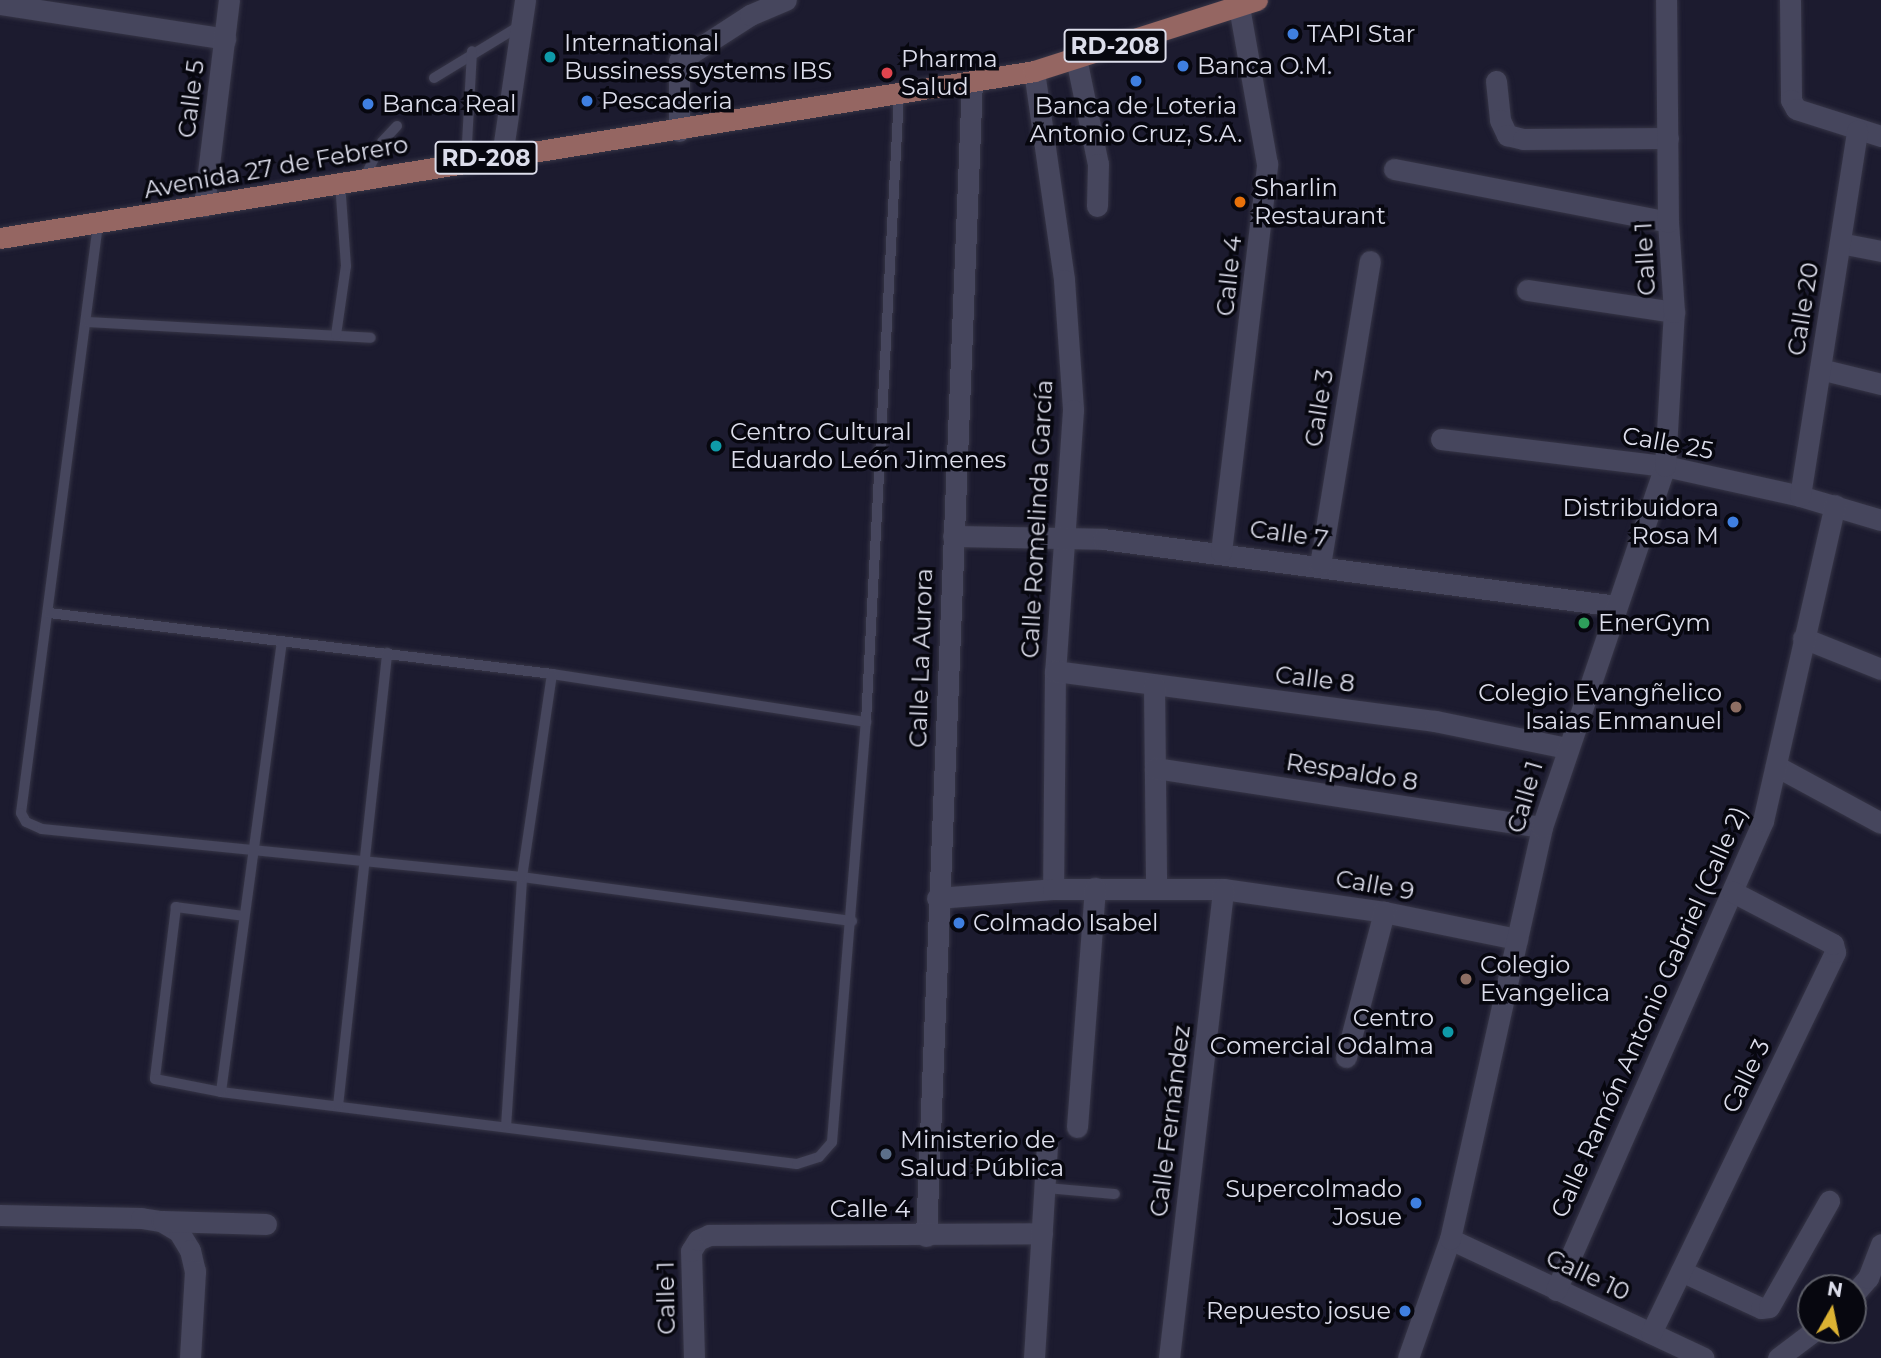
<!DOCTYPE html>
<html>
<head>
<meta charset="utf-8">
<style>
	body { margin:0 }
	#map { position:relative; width:1881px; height:1358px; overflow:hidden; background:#1c1b2f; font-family:Montserrat,sans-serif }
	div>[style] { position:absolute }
	.roads { filter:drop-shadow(0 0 2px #363546) drop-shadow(0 0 2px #363546) }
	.lane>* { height:10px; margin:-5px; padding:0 5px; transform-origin:5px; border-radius:5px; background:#46465d }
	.street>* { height:21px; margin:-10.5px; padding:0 10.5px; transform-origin:10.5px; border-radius:10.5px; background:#46465d }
	.primary>* { height:21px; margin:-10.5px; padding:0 10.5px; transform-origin:10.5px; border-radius:10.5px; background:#956662 }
	.dots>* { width:19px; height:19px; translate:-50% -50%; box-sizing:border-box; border:4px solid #07070f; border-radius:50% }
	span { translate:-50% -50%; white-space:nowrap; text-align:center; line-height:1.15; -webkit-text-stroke:7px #07070f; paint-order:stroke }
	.shield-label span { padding:2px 5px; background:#07070f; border:2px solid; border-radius:5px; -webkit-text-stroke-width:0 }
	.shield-label { font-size:23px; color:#dcddeb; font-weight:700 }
	.poi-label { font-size:24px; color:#dcddeb }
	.left { translate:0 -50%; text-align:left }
	.right { translate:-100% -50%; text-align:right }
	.street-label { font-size:24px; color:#dcddeb }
	.north { position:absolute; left:1797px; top:1274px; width:70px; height:70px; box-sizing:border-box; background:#07070f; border:2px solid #5c5d67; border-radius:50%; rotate:9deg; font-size:19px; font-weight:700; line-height:28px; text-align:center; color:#dcddeb }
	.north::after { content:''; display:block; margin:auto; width:24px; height:32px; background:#dcb233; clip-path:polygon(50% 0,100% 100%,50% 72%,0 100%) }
</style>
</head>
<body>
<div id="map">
	<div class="roads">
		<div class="lane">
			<i style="left:434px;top:78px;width:102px;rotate:-31.3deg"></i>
			<i style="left:466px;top:162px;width:111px;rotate:-86.9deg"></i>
			<i style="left:364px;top:179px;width:41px;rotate:-64.1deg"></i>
			<i style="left:382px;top:142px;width:22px;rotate:-47deg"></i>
			<i style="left:98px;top:224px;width:594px;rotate:97.45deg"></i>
			<i style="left:21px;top:813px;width:10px;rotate:61deg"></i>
			<i style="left:26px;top:822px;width:17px;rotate:24deg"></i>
			<i style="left:42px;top:829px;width:482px;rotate:5.7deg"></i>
			<i style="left:522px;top:877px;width:333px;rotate:7.6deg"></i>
			<i style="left:88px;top:322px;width:283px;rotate:3.2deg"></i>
			<i style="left:336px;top:335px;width:70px;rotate:-81.8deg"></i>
			<i style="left:346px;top:266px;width:83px;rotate:-94.1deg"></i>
			<i style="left:49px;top:613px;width:507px;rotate:6.91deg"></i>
			<i style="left:552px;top:674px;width:318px;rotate:8.7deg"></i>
			<i style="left:244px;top:916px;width:69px;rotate:-172.5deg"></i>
			<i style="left:176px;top:907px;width:173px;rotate:97deg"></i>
			<i style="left:155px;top:1079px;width:67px;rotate:11.1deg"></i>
			<i style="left:221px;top:1092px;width:580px;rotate:7.13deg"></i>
			<i style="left:797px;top:1164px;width:23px;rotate:-18deg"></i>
			<i style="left:819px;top:1157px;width:20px;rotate:-49deg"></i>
			<i style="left:832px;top:1142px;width:421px;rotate:-85.4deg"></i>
			<i style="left:866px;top:722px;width:628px;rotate:-86.99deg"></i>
			<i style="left:221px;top:1092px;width:455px;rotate:-82.3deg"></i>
			<i style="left:338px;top:1106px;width:456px;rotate:-83.8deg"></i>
			<i style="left:506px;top:1127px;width:251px;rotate:-86.3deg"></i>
			<i style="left:522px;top:877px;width:205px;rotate:-81.6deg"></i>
			<i style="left:1046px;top:1188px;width:69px;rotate:5deg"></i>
		</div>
		<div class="street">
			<i style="left:1790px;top:0;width:100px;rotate:89.4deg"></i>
			<i style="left:1791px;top:100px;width:10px;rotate:61deg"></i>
			<i style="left:1796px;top:109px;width:89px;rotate:17.6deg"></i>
			<i style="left:0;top:4px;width:228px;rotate:8.8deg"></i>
			<i style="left:1076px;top:58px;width:108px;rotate:78.3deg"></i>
			<i style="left:1098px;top:164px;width:42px;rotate:91.4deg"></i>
			<i style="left:1034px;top:71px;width:211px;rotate:81.8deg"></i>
			<i style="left:1064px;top:280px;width:130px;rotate:86deg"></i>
			<i style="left:1073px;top:410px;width:262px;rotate:93.9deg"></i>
			<i style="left:1055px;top:671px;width:218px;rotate:90.5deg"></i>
			<i style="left:1496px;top:81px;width:39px;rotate:84deg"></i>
			<i style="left:1500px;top:120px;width:17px;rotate:65deg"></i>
			<i style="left:1507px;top:135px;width:16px;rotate:14deg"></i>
			<i style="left:1523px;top:139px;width:145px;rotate:-0.4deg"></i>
			<i style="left:679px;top:131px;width:70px;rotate:-90deg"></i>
			<i style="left:679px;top:61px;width:85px;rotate:-32.9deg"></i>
			<i style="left:750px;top:15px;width:39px;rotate:-23deg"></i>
			<i style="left:502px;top:156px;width:158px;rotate:-81.6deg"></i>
			<i style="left:1394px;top:169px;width:279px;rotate:10.9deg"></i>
			<i style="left:204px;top:206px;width:208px;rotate:-83.1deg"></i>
			<i style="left:1840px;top:243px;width:42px;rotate:11deg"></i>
			<i style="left:1527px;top:290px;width:149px;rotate:8.5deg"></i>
			<i style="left:1820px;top:369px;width:63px;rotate:13.8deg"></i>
			<i style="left:1441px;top:439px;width:226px;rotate:6.9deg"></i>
			<i style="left:1665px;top:466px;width:138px;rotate:12.5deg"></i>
			<i style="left:1800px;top:496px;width:84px;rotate:16.5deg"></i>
			<i style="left:1800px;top:496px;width:370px;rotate:-81.1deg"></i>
			<i style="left:953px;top:536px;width:150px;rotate:1.1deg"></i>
			<i style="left:1103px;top:539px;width:518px;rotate:7.43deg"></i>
			<i style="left:1221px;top:552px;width:391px;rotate:-83.2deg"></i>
			<i style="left:1267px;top:164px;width:159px;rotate:-100.1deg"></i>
			<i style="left:1320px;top:565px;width:308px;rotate:-80.7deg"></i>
			<i style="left:1803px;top:638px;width:84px;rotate:21.7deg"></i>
			<i style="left:1055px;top:671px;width:383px;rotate:7.5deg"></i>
			<i style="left:1435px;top:721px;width:135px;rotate:11.6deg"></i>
			<i style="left:1154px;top:685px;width:203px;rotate:89.4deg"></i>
			<i style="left:1776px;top:766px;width:119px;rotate:28.5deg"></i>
			<i style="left:1155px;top:768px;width:391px;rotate:8.7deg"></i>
			<i style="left:937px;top:898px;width:116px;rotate:-4.4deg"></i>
			<i style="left:1053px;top:889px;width:170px"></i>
			<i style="left:1223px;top:889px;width:163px;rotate:8.1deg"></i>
			<i style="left:1384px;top:912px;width:136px;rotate:11.5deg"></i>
			<i style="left:1346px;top:1057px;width:150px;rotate:-75.3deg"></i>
			<i style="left:1077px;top:1127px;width:240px;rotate:-85.7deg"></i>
			<i style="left:0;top:1215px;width:141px;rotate:1.2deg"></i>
			<i style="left:141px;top:1218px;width:20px;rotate:9deg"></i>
			<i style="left:161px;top:1221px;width:21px;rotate:31deg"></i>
			<i style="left:179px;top:1232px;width:21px;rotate:59deg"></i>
			<i style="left:190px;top:1250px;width:22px;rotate:77deg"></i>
			<i style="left:195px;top:1271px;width:87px;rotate:93.3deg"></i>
			<i style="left:163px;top:1221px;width:103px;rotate:1.7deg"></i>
			<i style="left:926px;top:1236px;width:1155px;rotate:-87.72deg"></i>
			<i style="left:1450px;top:1239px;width:280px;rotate:25.1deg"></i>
			<i style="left:1681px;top:1271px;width:88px;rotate:24.8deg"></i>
			<i style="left:1761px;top:1308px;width:8px;rotate:-7deg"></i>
			<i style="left:1769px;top:1307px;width:122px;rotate:-60.5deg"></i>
			<i style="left:1556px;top:1290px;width:513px;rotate:-66.19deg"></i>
			<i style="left:1763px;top:821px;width:324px;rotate:-77.2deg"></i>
			<i style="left:1853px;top:1295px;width:23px;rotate:-49deg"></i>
			<i style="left:1868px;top:1278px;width:36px;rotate:-69deg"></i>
			<i style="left:1651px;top:1333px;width:423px;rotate:-64.2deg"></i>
			<i style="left:1835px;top:952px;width:8px;rotate:-104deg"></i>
			<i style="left:1833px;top:944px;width:113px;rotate:-152.5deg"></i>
			<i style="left:694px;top:1358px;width:107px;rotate:-91.6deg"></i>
			<i style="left:691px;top:1251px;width:13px;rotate:-58deg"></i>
			<i style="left:698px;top:1240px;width:12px;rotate:-24deg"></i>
			<i style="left:709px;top:1235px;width:333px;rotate:-0.3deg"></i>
			<i style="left:1034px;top:1358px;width:213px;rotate:-86.5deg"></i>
			<i style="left:1169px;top:1358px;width:472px;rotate:-83.4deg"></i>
			<i style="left:1408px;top:1358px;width:126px;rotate:-70.6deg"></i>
			<i style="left:1450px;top:1239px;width:422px;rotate:-77.4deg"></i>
			<i style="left:1542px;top:827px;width:381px;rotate:-71.2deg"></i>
			<i style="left:1665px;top:466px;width:154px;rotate:-86.7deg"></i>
			<i style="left:1674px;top:312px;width:90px;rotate:-93.8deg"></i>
			<i style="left:1668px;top:222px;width:222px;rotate:-90.5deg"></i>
			<i style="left:1778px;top:1358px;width:46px;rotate:-37.1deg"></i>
		</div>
		<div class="primary">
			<i style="left:0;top:238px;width:1047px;rotate:-9.17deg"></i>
			<i style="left:1034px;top:71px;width:234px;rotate:-17.7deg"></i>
		</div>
	</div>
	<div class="dots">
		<i style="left:1293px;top:34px;background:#3f7fe0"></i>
		<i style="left:550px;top:57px;background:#0f9aa8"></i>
		<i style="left:1183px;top:66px;background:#3f7fe0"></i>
		<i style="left:887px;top:73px;background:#e0444e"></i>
		<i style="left:1136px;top:81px;background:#3f7fe0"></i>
		<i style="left:587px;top:101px;background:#3f7fe0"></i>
		<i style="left:368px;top:104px;background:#3f7fe0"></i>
		<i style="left:1240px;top:202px;background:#e8710a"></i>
		<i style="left:716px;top:446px;background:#0f9aa8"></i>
		<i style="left:1733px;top:522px;background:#3f7fe0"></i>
		<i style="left:1584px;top:623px;background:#2e9e5b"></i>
		<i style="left:1736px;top:707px;background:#8d6e63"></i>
		<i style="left:959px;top:923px;background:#3f7fe0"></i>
		<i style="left:1466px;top:979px;background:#8d6e63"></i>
		<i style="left:1448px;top:1032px;background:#0f9aa8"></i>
		<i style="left:886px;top:1154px;background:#5c6f8a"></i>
		<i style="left:1416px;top:1203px;background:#3f7fe0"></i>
		<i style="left:1405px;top:1311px;background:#3f7fe0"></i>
	</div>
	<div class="shield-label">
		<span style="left:1115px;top:46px">RD-208</span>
		<span style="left:486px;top:158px">RD-208</span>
	</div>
	<div class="poi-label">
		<span class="left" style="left:1307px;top:34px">TAPI Star</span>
		<span class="left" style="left:564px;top:57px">International<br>Bussiness systems IBS</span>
		<span class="left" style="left:901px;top:73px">Pharma<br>Salud</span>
		<span class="left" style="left:1197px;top:66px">Banca O.M.</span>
		<span class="left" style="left:601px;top:101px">Pescaderia</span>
		<span class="left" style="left:382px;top:104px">Banca Real</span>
		<span style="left:1136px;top:120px">Banca de Loteria<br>Antonio Cruz, S.A.</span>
		<span class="left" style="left:1254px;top:202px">Sharlin<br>Restaurant</span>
		<span class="left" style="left:730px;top:446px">Centro Cultural<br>Eduardo León Jimenes</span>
		<span class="right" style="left:1719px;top:522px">Distribuidora<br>Rosa M</span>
		<span class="left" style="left:1598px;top:623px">EnerGym</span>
		<span class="right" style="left:1722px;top:707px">Colegio Evangñelico<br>Isaias Enmanuel</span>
		<span class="left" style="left:973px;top:923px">Colmado Isabel</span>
		<span class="left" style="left:1480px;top:979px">Colegio<br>Evangelica</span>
		<span class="right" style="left:1434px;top:1032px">Centro<br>Comercial Odalma</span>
		<span class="left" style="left:900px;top:1154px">Ministerio de<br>Salud Pública</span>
		<span class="right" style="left:1402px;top:1203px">Supercolmado<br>Josue</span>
		<span class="right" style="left:1391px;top:1311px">Repuesto josue</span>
	</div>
	<div class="street-label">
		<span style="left:191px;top:99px;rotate:-83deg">Calle 5</span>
		<span style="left:276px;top:167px;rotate:-10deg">Avenida 27 de Febrero</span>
		<span style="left:1645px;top:259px;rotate:-93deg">Calle 1</span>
		<span style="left:1229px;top:276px;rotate:-84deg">Calle 4</span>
		<span style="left:1803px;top:309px;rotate:-81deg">Calle 20</span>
		<span style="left:1319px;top:408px;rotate:-81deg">Calle 3</span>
		<span style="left:1668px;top:443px;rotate:10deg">Calle 25</span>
		<span style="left:1037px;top:519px;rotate:-87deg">Calle Romelinda García</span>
		<span style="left:1289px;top:534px;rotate:8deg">Calle 7</span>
		<span style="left:921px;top:658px;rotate:-88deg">Calle La Aurora</span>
		<span style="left:1315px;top:679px;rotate:7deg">Calle 8</span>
		<span style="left:1352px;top:772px;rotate:9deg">Respaldo 8</span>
		<span style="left:1525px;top:797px;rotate:-74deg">Calle 1</span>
		<span style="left:1375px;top:885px;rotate:10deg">Calle 9</span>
		<span style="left:1649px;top:1012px;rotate:-66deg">Calle Ramón Antonio Gabriel (Calle 2)</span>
		<span style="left:1746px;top:1076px;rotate:-64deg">Calle 3</span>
		<span style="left:1170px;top:1121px;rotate:-83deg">Calle Fernández</span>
		<span style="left:870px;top:1209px">Calle 4</span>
		<span style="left:1588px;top:1275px;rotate:25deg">Calle 10</span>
		<span style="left:666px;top:1298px;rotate:-91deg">Calle 1</span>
	</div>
	<div class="north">N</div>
</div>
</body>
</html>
